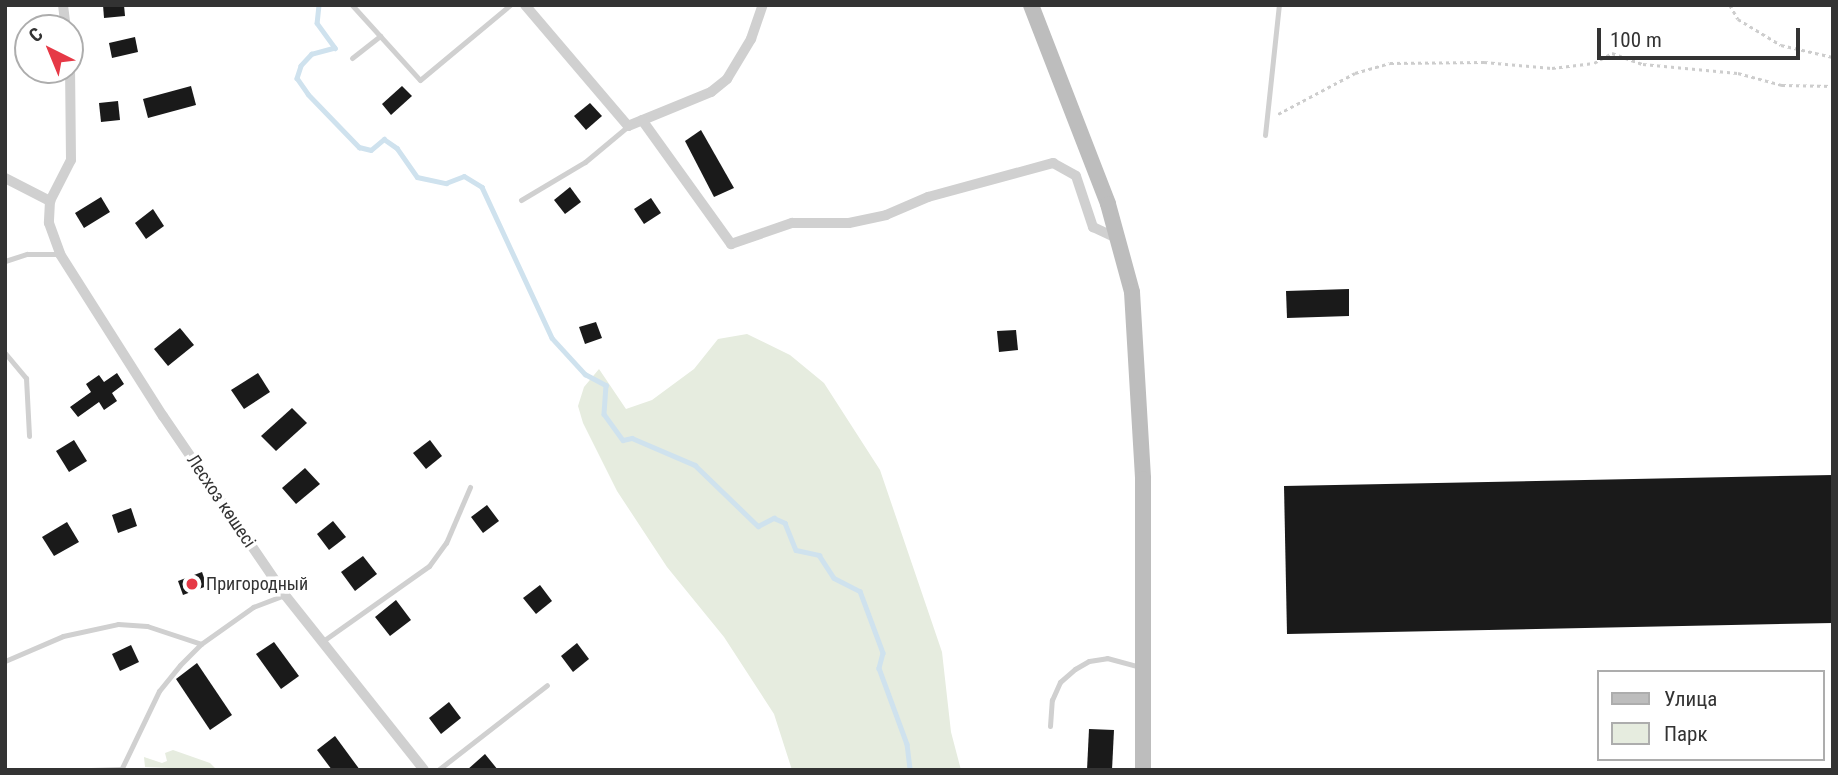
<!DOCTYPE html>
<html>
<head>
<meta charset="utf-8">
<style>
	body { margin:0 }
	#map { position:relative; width:1838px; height:775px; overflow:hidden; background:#fff; font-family:"Roboto Condensed",sans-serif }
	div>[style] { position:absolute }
	.green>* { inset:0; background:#e6ecdf }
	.stream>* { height:4.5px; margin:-2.25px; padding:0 2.25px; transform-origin:2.25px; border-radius:2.25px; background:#cfe2ee }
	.building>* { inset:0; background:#1a1a1a }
	.path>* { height:2.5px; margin-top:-1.25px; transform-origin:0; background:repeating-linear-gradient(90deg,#cdcdcd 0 3.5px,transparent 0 7px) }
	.lane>* { height:5px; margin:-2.5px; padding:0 2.5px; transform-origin:2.5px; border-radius:2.5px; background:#d0d0d0 }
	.street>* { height:10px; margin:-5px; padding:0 5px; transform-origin:5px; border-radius:5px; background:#d0d0d0 }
	.secondary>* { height:16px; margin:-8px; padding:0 8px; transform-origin:8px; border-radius:8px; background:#bdbdbd }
	.dots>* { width:19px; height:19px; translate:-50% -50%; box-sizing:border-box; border:4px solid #fff; border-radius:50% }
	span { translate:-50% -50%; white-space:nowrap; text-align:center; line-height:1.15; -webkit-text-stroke:7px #fff; paint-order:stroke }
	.street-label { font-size:18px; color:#333 }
	.poi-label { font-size:18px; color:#333 }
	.left { translate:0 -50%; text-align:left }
	.frame { position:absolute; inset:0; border:7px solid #333; pointer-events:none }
	.legend { position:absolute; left:1597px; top:670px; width:228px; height:91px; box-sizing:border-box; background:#fff; border:2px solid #adadad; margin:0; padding:9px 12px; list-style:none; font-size:21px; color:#333 }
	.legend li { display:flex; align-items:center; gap:14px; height:35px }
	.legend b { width:35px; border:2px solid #adadad }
	.north { position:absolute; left:14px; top:14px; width:70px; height:70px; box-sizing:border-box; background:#fff; border:2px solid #adadad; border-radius:50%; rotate:317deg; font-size:19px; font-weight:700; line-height:28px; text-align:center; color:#333 }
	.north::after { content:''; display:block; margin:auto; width:24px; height:32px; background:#e63946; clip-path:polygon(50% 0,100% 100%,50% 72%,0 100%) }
	.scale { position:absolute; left:1597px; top:28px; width:203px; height:32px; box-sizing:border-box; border:4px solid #333; border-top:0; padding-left:9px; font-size:21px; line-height:24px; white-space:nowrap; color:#333; -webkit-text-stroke:5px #fff; paint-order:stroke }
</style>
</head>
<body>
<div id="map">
	<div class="green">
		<i style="clip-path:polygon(747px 334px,790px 355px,824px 383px,880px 470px,942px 652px,951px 732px,961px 770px,792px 770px,774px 714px,724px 637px,667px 567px,617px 491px,583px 423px,578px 406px,584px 387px,599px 369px,626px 409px,652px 400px,694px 369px,718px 339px)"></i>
		<i style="clip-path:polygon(173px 750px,210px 763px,217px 770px,145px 767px,144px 757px,162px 763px,167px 761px,165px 753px)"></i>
	</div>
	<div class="stream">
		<i style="left:319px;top:5px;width:18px;rotate:96deg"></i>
		<i style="left:317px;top:23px;width:31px;rotate:54deg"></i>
		<i style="left:335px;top:48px;width:24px;rotate:165deg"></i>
		<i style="left:312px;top:54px;width:16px;rotate:133deg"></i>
		<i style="left:301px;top:66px;width:13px;rotate:108deg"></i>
		<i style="left:297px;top:78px;width:19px;rotate:55deg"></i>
		<i style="left:308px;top:94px;width:74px;rotate:46.1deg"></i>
		<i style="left:359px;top:147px;width:12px;rotate:14deg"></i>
		<i style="left:371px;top:150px;width:17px;rotate:-40deg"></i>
		<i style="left:384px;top:139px;width:16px;rotate:35deg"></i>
		<i style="left:397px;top:148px;width:35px;rotate:55deg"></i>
		<i style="left:417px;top:177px;width:30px;rotate:12deg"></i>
		<i style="left:446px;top:183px;width:19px;rotate:-21deg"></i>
		<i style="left:464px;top:176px;width:21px;rotate:31deg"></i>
		<i style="left:482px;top:187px;width:166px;rotate:65.1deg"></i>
		<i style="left:552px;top:338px;width:49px;rotate:47.5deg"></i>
		<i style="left:585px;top:374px;width:24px;rotate:28deg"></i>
		<i style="left:606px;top:385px;width:29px;rotate:94deg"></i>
		<i style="left:604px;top:414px;width:32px;rotate:54deg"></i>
		<i style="left:623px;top:440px;width:9px;rotate:-13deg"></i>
		<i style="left:632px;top:438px;width:69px;rotate:23.2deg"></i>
		<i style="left:695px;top:465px;width:88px;rotate:44.1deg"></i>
		<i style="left:758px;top:526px;width:18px;rotate:-27deg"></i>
		<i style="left:774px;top:518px;width:12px;rotate:24deg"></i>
		<i style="left:785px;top:523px;width:29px;rotate:68deg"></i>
		<i style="left:796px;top:550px;width:24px;rotate:12deg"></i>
		<i style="left:819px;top:555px;width:27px;rotate:57deg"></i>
		<i style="left:834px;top:578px;width:29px;rotate:27deg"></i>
		<i style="left:860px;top:591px;width:66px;rotate:69.6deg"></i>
		<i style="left:883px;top:653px;width:16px;rotate:105deg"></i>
		<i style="left:879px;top:668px;width:81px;rotate:69.8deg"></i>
		<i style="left:907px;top:744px;width:26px;rotate:83deg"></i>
	</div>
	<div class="building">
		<i style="clip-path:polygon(103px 5px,124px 5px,125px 16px,104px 18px)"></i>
		<i style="clip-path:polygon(135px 37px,138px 52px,112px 58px,109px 43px)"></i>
		<i style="clip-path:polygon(191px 86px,196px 105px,148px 118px,143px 99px)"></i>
		<i style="clip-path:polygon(402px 86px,412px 96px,391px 115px,382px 104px)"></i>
		<i style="clip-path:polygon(118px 101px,120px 120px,101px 122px,99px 103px)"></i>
		<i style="clip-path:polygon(590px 103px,602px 116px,586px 130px,574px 116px)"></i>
		<i style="clip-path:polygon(701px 130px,734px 188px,714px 197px,685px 141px)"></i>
		<i style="clip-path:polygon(570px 187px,581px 202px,565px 214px,554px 200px)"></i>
		<i style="clip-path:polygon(101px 197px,110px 212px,84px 228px,75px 213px)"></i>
		<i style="clip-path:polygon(651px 198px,661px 213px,644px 224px,634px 209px)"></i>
		<i style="clip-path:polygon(153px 209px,164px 226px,146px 239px,135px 223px)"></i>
		<i style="clip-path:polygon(1349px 289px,1349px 316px,1287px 318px,1286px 291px)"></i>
		<i style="clip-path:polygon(596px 322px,602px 338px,585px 344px,579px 327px)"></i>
		<i style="clip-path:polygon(180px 328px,194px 345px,168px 366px,154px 349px)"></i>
		<i style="clip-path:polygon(1016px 330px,1018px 350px,999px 352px,997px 331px)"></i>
		<i style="clip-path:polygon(117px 373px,124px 384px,112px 393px,117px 401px,104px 410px,99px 402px,78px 417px,70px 407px,91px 392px,86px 384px,99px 375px,104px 382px)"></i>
		<i style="clip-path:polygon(258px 373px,270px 392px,244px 409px,231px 390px)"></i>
		<i style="clip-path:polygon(292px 408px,307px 423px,276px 451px,261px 436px)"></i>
		<i style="clip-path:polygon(74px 440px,87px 461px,69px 472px,56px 451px)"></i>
		<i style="clip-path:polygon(430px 440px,442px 456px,426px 469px,413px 453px)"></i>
		<i style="clip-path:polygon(305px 468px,320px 484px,296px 504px,282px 488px)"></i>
		<i style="clip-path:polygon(1833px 475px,1833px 623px,1287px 634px,1284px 486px)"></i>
		<i style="clip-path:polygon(487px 505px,499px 521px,483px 533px,471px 517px)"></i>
		<i style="clip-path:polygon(131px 508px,137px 526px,118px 533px,112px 515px)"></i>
		<i style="clip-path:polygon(333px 521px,346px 537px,329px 550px,317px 534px)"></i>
		<i style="clip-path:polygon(67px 522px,79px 542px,54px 556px,42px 537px)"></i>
		<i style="clip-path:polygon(363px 556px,377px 574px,355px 591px,341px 572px)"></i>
		<i style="clip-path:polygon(202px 572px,207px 586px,183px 595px,178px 581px)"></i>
		<i style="clip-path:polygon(540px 585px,552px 601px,536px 614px,523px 598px)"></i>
		<i style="clip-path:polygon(396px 600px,411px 620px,390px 636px,375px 617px)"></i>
		<i style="clip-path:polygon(274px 642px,299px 676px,281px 689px,256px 654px)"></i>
		<i style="clip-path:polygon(577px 643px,589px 659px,573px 672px,561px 656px)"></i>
		<i style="clip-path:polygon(131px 645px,139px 662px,120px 671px,112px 654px)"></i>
		<i style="clip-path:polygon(197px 663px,232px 715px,210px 730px,176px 679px)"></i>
		<i style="clip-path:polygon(449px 702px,461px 718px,441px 734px,429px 718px)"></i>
		<i style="clip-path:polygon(1089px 729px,1114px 730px,1112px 770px,1087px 770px)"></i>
		<i style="clip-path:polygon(335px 736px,360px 770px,332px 770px,317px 750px)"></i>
		<i style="clip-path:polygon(485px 754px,498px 770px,467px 770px)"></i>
	</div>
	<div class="path">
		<i style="left:1730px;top:5px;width:16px;rotate:60deg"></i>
		<i style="left:1738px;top:19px;width:50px;rotate:31.2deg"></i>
		<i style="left:1781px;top:45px;width:53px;rotate:13deg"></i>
		<i style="left:1278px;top:114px;width:87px;rotate:-28deg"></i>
		<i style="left:1355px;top:73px;width:36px;rotate:-16deg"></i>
		<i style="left:1390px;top:63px;width:94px;rotate:-0.6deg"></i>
		<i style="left:1484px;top:62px;width:68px;rotate:5deg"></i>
		<i style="left:1552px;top:68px;width:42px;rotate:-6.8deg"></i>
		<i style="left:1594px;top:63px;width:21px;rotate:-29deg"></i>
		<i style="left:1612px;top:53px;width:33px;rotate:20deg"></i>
		<i style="left:1643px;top:64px;width:95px;rotate:5.4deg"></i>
		<i style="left:1738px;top:73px;width:46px;rotate:15.3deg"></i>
		<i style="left:1782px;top:85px;width:51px;rotate:1.1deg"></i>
	</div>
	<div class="lane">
		<i style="left:352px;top:5px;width:101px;rotate:47.8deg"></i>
		<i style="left:420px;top:80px;width:117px;rotate:-39.8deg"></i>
		<i style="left:352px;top:58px;width:36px;rotate:-38deg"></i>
		<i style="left:1265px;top:135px;width:131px;rotate:-83.9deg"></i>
		<i style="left:521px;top:200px;width:74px;rotate:-30.7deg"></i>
		<i style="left:585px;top:162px;width:55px;rotate:-39.8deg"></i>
		<i style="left:5px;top:261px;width:23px;rotate:-18deg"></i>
		<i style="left:27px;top:254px;width:33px"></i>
		<i style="left:5px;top:353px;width:33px;rotate:50deg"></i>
		<i style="left:26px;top:378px;width:58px;rotate:87deg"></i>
		<i style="left:323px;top:641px;width:130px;rotate:-35.3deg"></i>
		<i style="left:429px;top:566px;width:29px;rotate:-54deg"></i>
		<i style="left:446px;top:543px;width:61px;rotate:-66.8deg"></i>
		<i style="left:5px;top:661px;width:63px;rotate:-23.3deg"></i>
		<i style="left:63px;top:636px;width:56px;rotate:-12.3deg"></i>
		<i style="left:118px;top:624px;width:29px;rotate:4deg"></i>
		<i style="left:147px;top:626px;width:57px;rotate:18.4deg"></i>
		<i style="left:1050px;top:726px;width:26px;rotate:-86deg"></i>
		<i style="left:1052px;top:700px;width:20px;rotate:-66deg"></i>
		<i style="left:1060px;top:682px;width:20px;rotate:-41deg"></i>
		<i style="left:1075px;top:669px;width:16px;rotate:-30deg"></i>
		<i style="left:1089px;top:661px;width:18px;rotate:-9deg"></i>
		<i style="left:1107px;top:658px;width:35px;rotate:15deg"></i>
		<i style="left:91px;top:770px;width:30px;rotate:-2deg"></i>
		<i style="left:121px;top:770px;width:88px;rotate:-64.3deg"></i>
		<i style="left:159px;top:691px;width:33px;rotate:-51deg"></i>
		<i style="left:180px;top:665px;width:30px;rotate:-45deg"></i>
		<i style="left:201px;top:644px;width:64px;rotate:-35.4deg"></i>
		<i style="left:253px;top:607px;width:34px;rotate:-21deg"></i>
		<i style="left:438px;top:770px;width:138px;rotate:-37.9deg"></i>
	</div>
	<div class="street">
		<i style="left:63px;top:5px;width:23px;rotate:83deg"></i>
		<i style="left:525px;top:5px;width:159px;rotate:49.6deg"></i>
		<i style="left:628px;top:126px;width:90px;rotate:-22.3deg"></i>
		<i style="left:711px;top:92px;width:21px;rotate:-39deg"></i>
		<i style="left:727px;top:79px;width:47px;rotate:-59deg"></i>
		<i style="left:751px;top:39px;width:36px;rotate:-71deg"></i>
		<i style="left:642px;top:120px;width:153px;rotate:54.3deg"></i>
		<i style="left:731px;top:244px;width:65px;rotate:-19deg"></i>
		<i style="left:792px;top:223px;width:57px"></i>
		<i style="left:849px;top:223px;width:38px;rotate:-12deg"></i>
		<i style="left:886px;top:215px;width:46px;rotate:-23.2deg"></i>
		<i style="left:928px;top:197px;width:130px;rotate:-15.2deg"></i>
		<i style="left:1053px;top:163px;width:26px;rotate:29deg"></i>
		<i style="left:1076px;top:176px;width:54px;rotate:71.6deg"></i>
		<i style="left:1093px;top:227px;width:26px;rotate:25deg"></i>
		<i style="left:5px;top:178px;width:51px;rotate:27.1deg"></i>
		<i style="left:50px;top:201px;width:22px;rotate:93deg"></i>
		<i style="left:49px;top:223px;width:33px;rotate:70deg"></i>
		<i style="left:60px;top:254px;width:192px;rotate:57.6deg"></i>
		<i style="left:163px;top:416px;width:217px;rotate:55.7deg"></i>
		<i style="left:285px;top:595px;width:223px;rotate:51.5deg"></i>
		<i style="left:50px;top:201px;width:46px;rotate:-62.9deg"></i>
		<i style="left:71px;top:160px;width:102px;rotate:-90.6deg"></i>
	</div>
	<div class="secondary">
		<i style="left:1031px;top:5px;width:213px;rotate:68.8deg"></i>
		<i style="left:1108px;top:204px;width:91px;rotate:74.7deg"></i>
		<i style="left:1132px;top:292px;width:187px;rotate:86.6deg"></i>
		<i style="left:1143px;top:479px;width:291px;rotate:90deg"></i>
	</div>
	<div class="dots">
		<i style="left:192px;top:584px;background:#e63946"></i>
	</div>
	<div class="street-label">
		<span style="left:221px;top:501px;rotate:56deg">Лесхоз көшесі</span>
	</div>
	<div class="poi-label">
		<span class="left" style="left:206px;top:584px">Пригородный</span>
	</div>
	<div class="frame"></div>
	<ul class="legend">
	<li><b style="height:9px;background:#bdbdbd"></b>Улица</li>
	<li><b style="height:19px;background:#e6ecdf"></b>Парк</li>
	</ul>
	<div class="north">С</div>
	<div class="scale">100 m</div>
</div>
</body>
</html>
